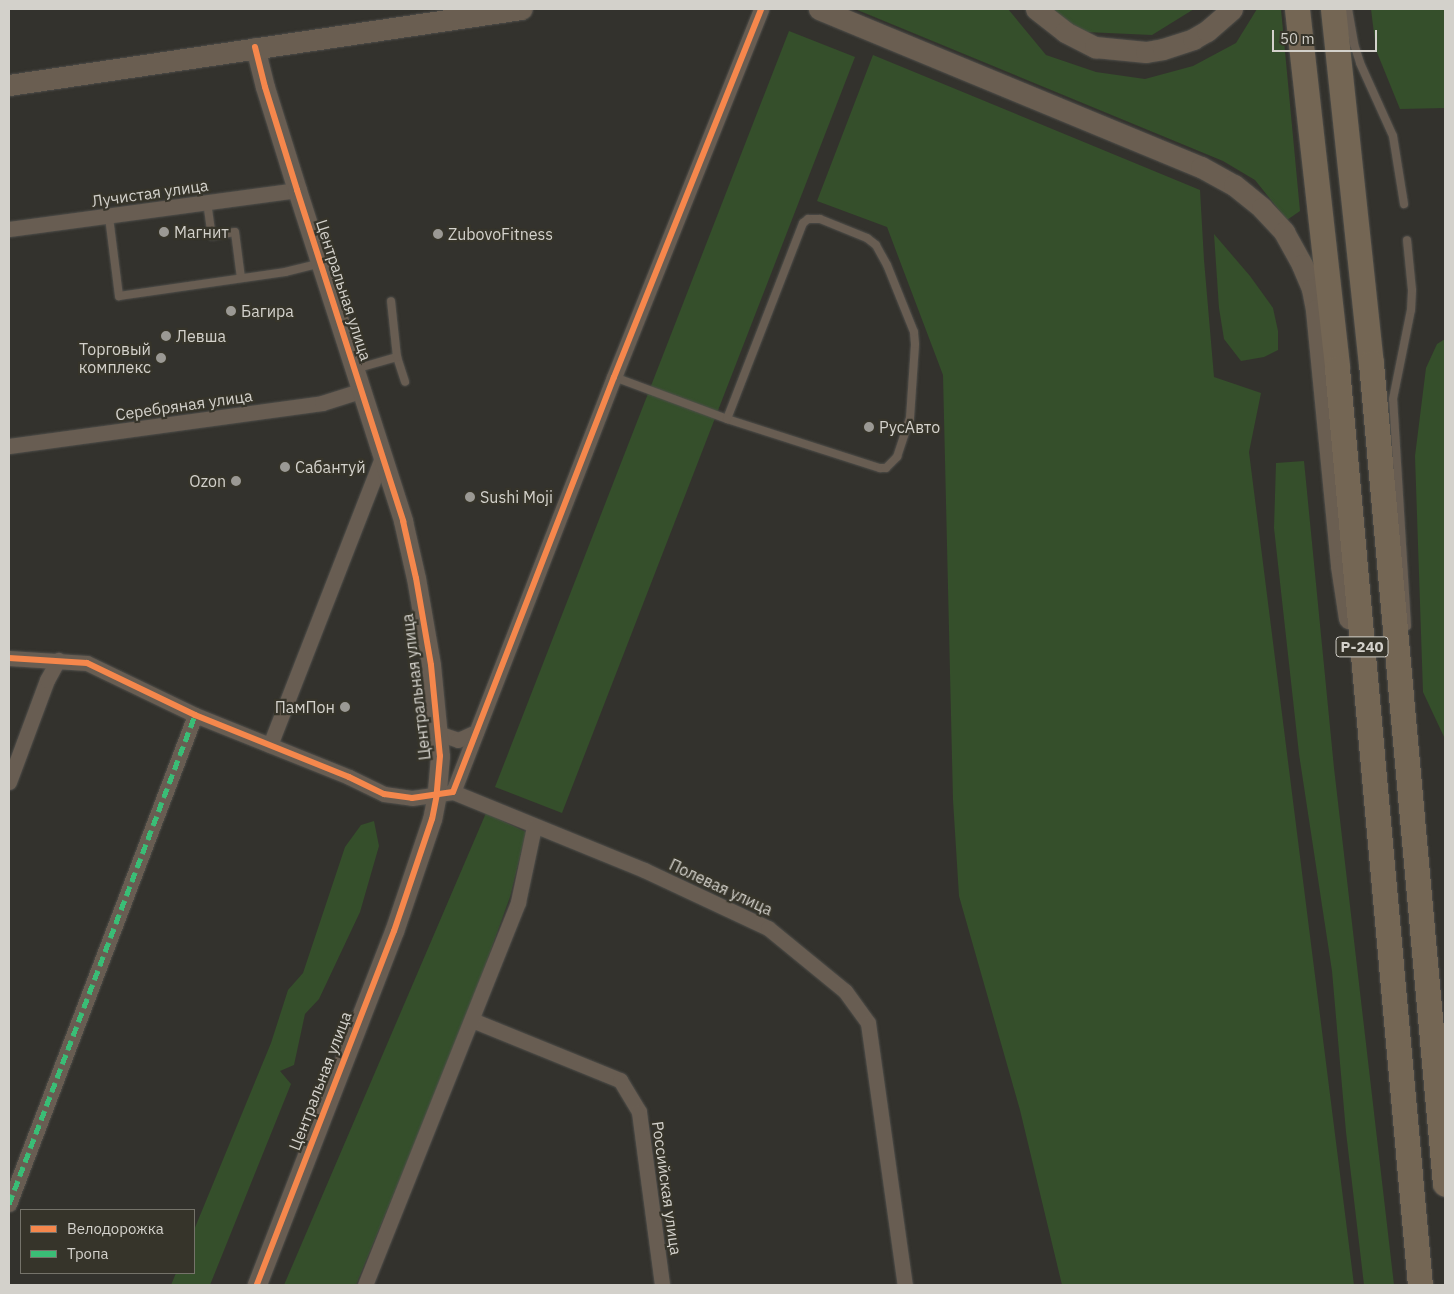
<!DOCTYPE html>
<html>
<head>
<meta charset="utf-8">
<style>
	body { margin:0 }
	#map { position:relative; width:1454px; height:1294px; overflow:hidden; background:#33322d; font-family:"IBM Plex Sans",sans-serif }
	div>[style] { position:absolute }
	.green>* { inset:0; background:#354f2b }
	.roads { filter:drop-shadow(0 0 1px #4f4e4a) drop-shadow(0 0 1px #4f4e4a) }
	.service>* { height:8px; margin:-4px; padding:0 4px; transform-origin:4px; border-radius:4px; background:#685d52 }
	.minor>* { height:15px; margin:-7.5px; padding:0 7.5px; transform-origin:7.5px; border-radius:7.5px; background:#685d52 }
	.tertiary>* { height:19px; margin:-9.5px; padding:0 9.5px; transform-origin:9.5px; border-radius:9.5px; background:#685d52 }
	.secondary>* { height:21px; margin:-10.5px; padding:0 10.5px; transform-origin:10.5px; border-radius:10.5px; background:#6a5e51 }
	.trunk>* { height:25px; margin:-12.5px; padding:0 12.5px; transform-origin:12.5px; border-radius:12.5px; background:#746654 }
	.quiet>* { height:5px; margin-top:-2.5px; transform-origin:0; background:repeating-linear-gradient(90deg,#3abd76 0 10px,transparent 0 15px) }
	.cycleway>* { height:6px; margin:-3px; padding:0 3px; transform-origin:3px; border-radius:3px; background:#f5874c }
	.dots>* { width:14px; height:14px; translate:-50% -50%; box-sizing:border-box; border:2px solid #36342a; border-radius:50% }
	span { translate:-50% -50%; white-space:nowrap; text-align:center; line-height:1.15; -webkit-text-stroke:4.5px #36342a; paint-order:stroke }
	.shield-label span { padding:1px 4px; background:#36342a; border:1px solid; border-radius:4px; -webkit-text-stroke-width:0 }
	.shield-label { font-size:15px; color:#d3d1cb; font-weight:700 }
	.street-label { font-size:16px; color:#d3d1cb }
	.poi-label { font-size:16px; color:#d3d1cb }
	.left { translate:0 -50%; text-align:left }
	.right { translate:-100% -50%; text-align:right }
	.frame { position:absolute; inset:0; border:10px solid #d3d1cb; pointer-events:none }
	.legend { position:absolute; left:20px; top:1209px; width:175px; height:65px; box-sizing:border-box; background:#36342a; border:1px solid #75736a; margin:0; padding:6px 9px; list-style:none; font-size:15px; color:#d3d1cb }
	.legend li { display:flex; align-items:center; gap:10px; height:25px }
	.legend b { width:25px; border:1px solid #75736a }
	.scale { position:absolute; left:1272px; top:30px; width:105px; height:22px; box-sizing:border-box; border:2px solid #d3d1cb; border-top:0; padding-left:6px; font-size:15px; line-height:18px; white-space:nowrap; color:#d3d1cb; -webkit-text-stroke:4px #36342a; paint-order:stroke }
</style>
</head>
<body>
<div id="map">
	<div class="green">
		<i style="clip-path:polygon(855px 9px,1008px 9px,1046px 55px,1096px 72px,1145px 79px,1193px 66px,1236px 43px,1257px 9px,1281px 9px,1300px 211px,1287px 220px,1255px 180px,1223px 161px)"></i>
		<i style="clip-path:polygon(1048px 9px,1194px 9px,1152px 35px,1086px 32px,1050px 12px)"></i>
		<i style="clip-path:polygon(1371px 9px,1445px 9px,1445px 108px,1400px 109px,1376px 50px)"></i>
		<i style="clip-path:polygon(789px 31px,855px 57px,562px 813px,495px 787px)"></i>
		<i style="clip-path:polygon(873px 55px,1200px 190px,1204px 260px,1214px 377px,1261px 393px,1249px 452px,1354px 1285px,1062px 1285px,1020px 1110px,959px 896px,953px 800px,943px 375px,887px 227px,817px 201px)"></i>
		<i style="clip-path:polygon(1214px 234px,1250px 276px,1273px 308px,1278px 331px,1278px 350px,1264px 357px,1241px 361px,1224px 339px,1219px 308px)"></i>
		<i style="clip-path:polygon(1445px 339px,1445px 739px,1423px 692px,1415px 456px,1426px 368px,1437px 344px)"></i>
		<i style="clip-path:polygon(1304px 461px,1334px 768px,1394px 1285px,1364px 1285px,1346px 1132px,1332px 971px,1299px 754px,1274px 528px,1276px 463px)"></i>
		<i style="clip-path:polygon(486px 813px,526px 832px,510px 897px,463px 1027px,356px 1285px,284px 1285px)"></i>
		<i style="clip-path:polygon(374px 821px,379px 846px,360px 912px,319px 999px,305px 1014px,294px 1065px,280px 1071px,291px 1084px,210px 1285px,171px 1285px,176px 1273px,194px 1273px,194px 1230px,271px 1043px,288px 990px,303px 973px,345px 847px,361px 825px)"></i>
	</div>
	<div class="roads">
		<div class="service">
			<i style="left:1348px;top:9px;width:36px;rotate:80deg"></i>
			<i style="left:1354px;top:44px;width:20px;rotate:72deg"></i>
			<i style="left:1360px;top:63px;width:80px;rotate:65.7deg"></i>
			<i style="left:1393px;top:136px;width:69px;rotate:80.8deg"></i>
			<i style="left:207px;top:202px;width:34px;rotate:82deg"></i>
			<i style="left:212px;top:236px;width:23px;rotate:-10deg"></i>
			<i style="left:235px;top:232px;width:46px;rotate:82.6deg"></i>
			<i style="left:109px;top:217px;width:80px;rotate:82.8deg"></i>
			<i style="left:119px;top:296px;width:168px;rotate:-8.2deg"></i>
			<i style="left:285px;top:272px;width:37px;rotate:-14deg"></i>
			<i style="left:397px;top:357px;width:26px;rotate:72deg"></i>
			<i style="left:355px;top:369px;width:44px;rotate:-15.9deg"></i>
			<i style="left:397px;top:357px;width:56px;rotate:-96.1deg"></i>
			<i style="left:614px;top:377px;width:121px;rotate:20.4deg"></i>
			<i style="left:727px;top:419px;width:161px;rotate:17.8deg"></i>
			<i style="left:880px;top:468px;width:6px"></i>
			<i style="left:886px;top:468px;width:16px;rotate:-45deg"></i>
			<i style="left:897px;top:457px;width:41px;rotate:-71.6deg"></i>
			<i style="left:910px;top:418px;width:74px;rotate:-86.1deg"></i>
			<i style="left:915px;top:344px;width:12px;rotate:-95deg"></i>
			<i style="left:914px;top:332px;width:72px;rotate:-111.9deg"></i>
			<i style="left:887px;top:265px;width:23px;rotate:-119deg"></i>
			<i style="left:876px;top:245px;width:11px;rotate:-142deg"></i>
			<i style="left:867px;top:238px;width:51px;rotate:-158deg"></i>
			<i style="left:820px;top:219px;width:12px;rotate:180deg"></i>
			<i style="left:808px;top:219px;width:6px;rotate:141deg"></i>
			<i style="left:803px;top:223px;width:210px;rotate:111.2deg"></i>
			<i style="left:1407px;top:626px;width:227px;rotate:-93.5deg"></i>
			<i style="left:1393px;top:399px;width:91px;rotate:-78.6deg"></i>
			<i style="left:1411px;top:310px;width:20px;rotate:-87deg"></i>
			<i style="left:1412px;top:290px;width:50px;rotate:-95.7deg"></i>
		</div>
		<div class="minor">
			<i style="left:9px;top:229px;width:291px;rotate:-7.7deg"></i>
			<i style="left:9px;top:446px;width:316px;rotate:-7.8deg"></i>
			<i style="left:322px;top:403px;width:43px;rotate:-17.6deg"></i>
			<i style="left:9px;top:658px;width:78px;rotate:3.7deg"></i>
			<i style="left:87px;top:663px;width:120px;rotate:25.7deg"></i>
			<i style="left:195px;top:715px;width:166px;rotate:21.9deg"></i>
			<i style="left:349px;top:777px;width:39px;rotate:26deg"></i>
			<i style="left:384px;top:794px;width:28px;rotate:8deg"></i>
			<i style="left:412px;top:798px;width:41px;rotate:-8.3deg"></i>
			<i style="left:453px;top:792px;width:445px;rotate:-68.8deg"></i>
			<i style="left:614px;top:377px;width:396px;rotate:-68.2deg"></i>
			<i style="left:438px;top:733px;width:21px;rotate:19deg"></i>
			<i style="left:458px;top:740px;width:20px;rotate:-24deg"></i>
			<i style="left:270px;top:745px;width:311px;rotate:-68.7deg"></i>
			<i style="left:9px;top:782px;width:109px;rotate:-69.6deg"></i>
			<i style="left:47px;top:680px;width:23px;rotate:-61deg"></i>
			<i style="left:453px;top:792px;width:206px;rotate:22.2deg"></i>
			<i style="left:644px;top:870px;width:137px;rotate:25.1deg"></i>
			<i style="left:768px;top:928px;width:99px;rotate:39.3deg"></i>
			<i style="left:845px;top:991px;width:39px;rotate:54deg"></i>
			<i style="left:868px;top:1023px;width:265px;rotate:82deg"></i>
			<i style="left:472px;top:1020px;width:160px;rotate:22.1deg"></i>
			<i style="left:620px;top:1080px;width:37px;rotate:59deg"></i>
			<i style="left:639px;top:1112px;width:175px;rotate:82.4deg"></i>
			<i style="left:9px;top:1204px;width:523px;rotate:-69.17deg"></i>
			<i style="left:365px;top:1285px;width:412px;rotate:-68.2deg"></i>
			<i style="left:518px;top:902px;width:77px;rotate:-78deg"></i>
		</div>
		<div class="tertiary">
			<i style="left:255px;top:47px;width:41px;rotate:76deg"></i>
			<i style="left:265px;top:87px;width:108px;rotate:72.7deg"></i>
			<i style="left:297px;top:190px;width:348px;rotate:72.2deg"></i>
			<i style="left:403px;top:521px;width:58px;rotate:77.2deg"></i>
			<i style="left:416px;top:578px;width:88px;rotate:80.2deg"></i>
			<i style="left:431px;top:665px;width:91px;rotate:84.4deg"></i>
			<i style="left:440px;top:756px;width:38px;rotate:95deg"></i>
			<i style="left:437px;top:794px;width:25px;rotate:101deg"></i>
			<i style="left:432px;top:819px;width:118px;rotate:108.7deg"></i>
			<i style="left:394px;top:931px;width:380px;rotate:111.2deg"></i>
		</div>
		<div class="secondary">
			<i style="left:819px;top:9px;width:413px;rotate:22.5deg"></i>
			<i style="left:1201px;top:167px;width:38px;rotate:29deg"></i>
			<i style="left:1234px;top:185px;width:36px;rotate:39deg"></i>
			<i style="left:1262px;top:208px;width:33px;rotate:47deg"></i>
			<i style="left:1284px;top:232px;width:38px;rotate:61deg"></i>
			<i style="left:1302px;top:265px;width:26px;rotate:67deg"></i>
			<i style="left:1312px;top:289px;width:21px;rotate:79deg"></i>
			<i style="left:1316px;top:310px;width:257px;rotate:84.4deg"></i>
			<i style="left:1341px;top:566px;width:53px;rotate:81.3deg"></i>
			<i style="left:1036px;top:9px;width:37px;rotate:38deg"></i>
			<i style="left:1065px;top:32px;width:34px;rotate:27deg"></i>
			<i style="left:1095px;top:47px;width:51px;rotate:5.6deg"></i>
			<i style="left:1146px;top:52px;width:17px;rotate:-10deg"></i>
			<i style="left:1163px;top:49px;width:32px;rotate:-18deg"></i>
			<i style="left:1193px;top:39px;width:16px;rotate:-30deg"></i>
			<i style="left:1207px;top:31px;width:33px;rotate:-41deg"></i>
			<i style="left:9px;top:85px;width:518px;rotate:-8.44deg"></i>
		</div>
		<div class="trunk">
			<i style="left:1297px;top:9px;width:361px;rotate:83.6deg"></i>
			<i style="left:1337px;top:368px;width:921px;rotate:84.83deg"></i>
			<i style="left:1333px;top:9px;width:356px;rotate:83.9deg"></i>
			<i style="left:1371px;top:363px;width:824px;rotate:84.85deg"></i>
		</div>
	</div>
	<div class="quiet">
		<i style="left:9px;top:1204px;width:523px;rotate:-69.17deg"></i>
	</div>
	<div class="cycleway">
		<i style="left:255px;top:47px;width:41px;rotate:76deg"></i>
		<i style="left:265px;top:87px;width:108px;rotate:72.7deg"></i>
		<i style="left:297px;top:190px;width:348px;rotate:72.2deg"></i>
		<i style="left:403px;top:521px;width:58px;rotate:77.2deg"></i>
		<i style="left:416px;top:578px;width:88px;rotate:80.2deg"></i>
		<i style="left:431px;top:665px;width:91px;rotate:84.4deg"></i>
		<i style="left:440px;top:756px;width:38px;rotate:95deg"></i>
		<i style="left:437px;top:794px;width:25px;rotate:101deg"></i>
		<i style="left:432px;top:819px;width:118px;rotate:108.7deg"></i>
		<i style="left:394px;top:931px;width:380px;rotate:111.2deg"></i>
		<i style="left:9px;top:658px;width:78px;rotate:3.7deg"></i>
		<i style="left:87px;top:663px;width:120px;rotate:25.7deg"></i>
		<i style="left:195px;top:715px;width:166px;rotate:21.9deg"></i>
		<i style="left:349px;top:777px;width:39px;rotate:26deg"></i>
		<i style="left:384px;top:794px;width:28px;rotate:8deg"></i>
		<i style="left:412px;top:798px;width:41px;rotate:-8.3deg"></i>
		<i style="left:453px;top:792px;width:445px;rotate:-68.8deg"></i>
		<i style="left:614px;top:377px;width:396px;rotate:-68.2deg"></i>
	</div>
	<div class="dots">
		<i style="left:164px;top:232px;background:#9b9994"></i>
		<i style="left:438px;top:234px;background:#9b9994"></i>
		<i style="left:231px;top:311px;background:#9b9994"></i>
		<i style="left:166px;top:336px;background:#9b9994"></i>
		<i style="left:161px;top:358px;background:#9b9994"></i>
		<i style="left:869px;top:427px;background:#9b9994"></i>
		<i style="left:285px;top:467px;background:#9b9994"></i>
		<i style="left:236px;top:481px;background:#9b9994"></i>
		<i style="left:470px;top:497px;background:#9b9994"></i>
		<i style="left:345px;top:707px;background:#9b9994"></i>
	</div>
	<div class="shield-label">
		<span style="left:1362px;top:647px">Р-240</span>
	</div>
	<div class="street-label">
		<span style="left:150px;top:193px;rotate:-8deg">Лучистая улица</span>
		<span style="left:344px;top:290px;rotate:72deg">Центральная улица</span>
		<span style="left:184px;top:405px;rotate:-8deg">Серебряная улица</span>
		<span style="left:416px;top:687px;rotate:-97deg">Центральная улица</span>
		<span style="left:721px;top:887px;rotate:25deg">Полевая улица</span>
		<span style="left:320px;top:1081px;rotate:-69deg">Центральная улица</span>
		<span style="left:667px;top:1188px;rotate:82deg">Российская улица</span>
	</div>
	<div class="poi-label">
		<span class="left" style="left:174px;top:232px">Магнит</span>
		<span class="left" style="left:448px;top:234px">ZubovoFitness</span>
		<span class="left" style="left:241px;top:311px">Багира</span>
		<span class="left" style="left:176px;top:336px">Левша</span>
		<span class="right" style="left:151px;top:358px">Торговый<br>комплекс</span>
		<span class="left" style="left:879px;top:427px">РусАвто</span>
		<span class="left" style="left:295px;top:467px">Сабантуй</span>
		<span class="right" style="left:226px;top:481px">Ozon</span>
		<span class="left" style="left:480px;top:497px">Sushi Moji</span>
		<span class="right" style="left:335px;top:707px">ПамПон</span>
	</div>
	<div class="frame"></div>
	<ul class="legend">
	<li><b style="height:6px;background:#f5874c"></b>Велодорожка</li>
	<li><b style="height:6px;background:#3abd76"></b>Тропа</li>
	</ul>
	<div class="scale">50 m</div>
</div>
</body>
</html>
